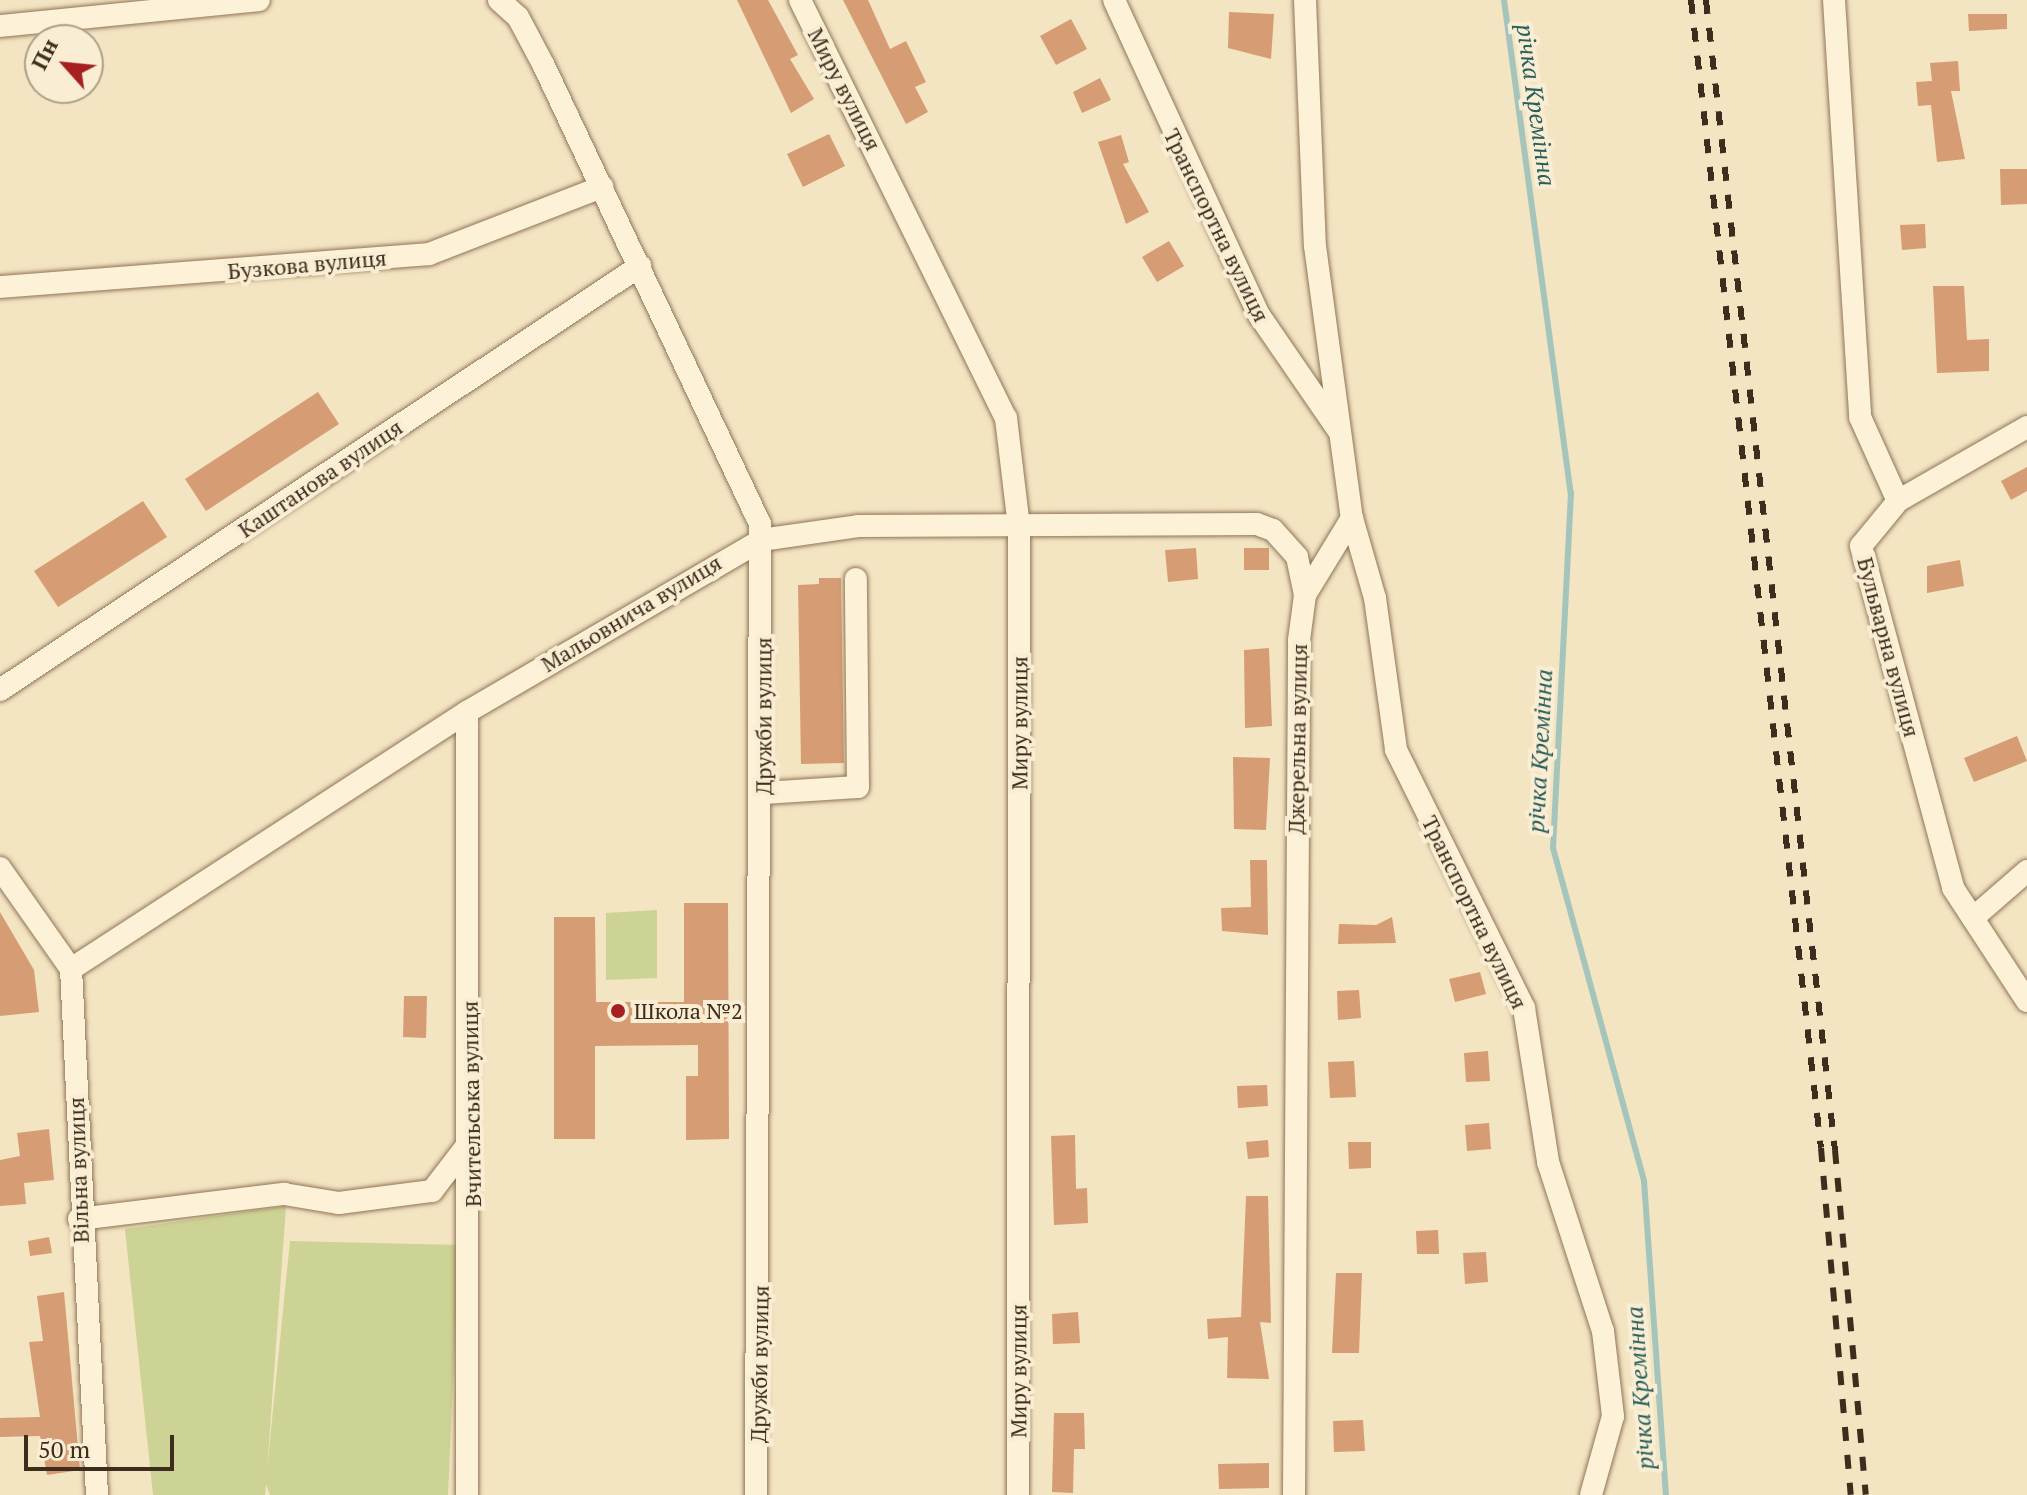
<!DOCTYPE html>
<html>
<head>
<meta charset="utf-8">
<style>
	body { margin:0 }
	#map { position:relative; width:2027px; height:1495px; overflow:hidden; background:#f3e4c2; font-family:"PT Serif",serif }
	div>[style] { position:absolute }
	.green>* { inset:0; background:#ccd394 }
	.stream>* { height:6px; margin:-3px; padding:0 3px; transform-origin:3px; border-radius:3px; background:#a5c5bc }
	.building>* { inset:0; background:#d69c73 }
	.roads { filter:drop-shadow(0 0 2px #907557) drop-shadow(0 0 2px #907557) }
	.minor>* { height:22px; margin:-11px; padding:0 11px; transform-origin:11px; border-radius:11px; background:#fdf1d7 }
	.rail>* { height:6px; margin-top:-3px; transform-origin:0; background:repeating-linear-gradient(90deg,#3e2c1c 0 14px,transparent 0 28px) }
	.dots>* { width:22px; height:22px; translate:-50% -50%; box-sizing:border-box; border:4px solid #f9eed3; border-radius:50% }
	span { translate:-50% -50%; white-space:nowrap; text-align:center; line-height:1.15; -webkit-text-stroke:8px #f9eed3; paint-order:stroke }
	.street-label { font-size:22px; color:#3e2c1c }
	.poi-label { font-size:22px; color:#3e2c1c }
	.left { translate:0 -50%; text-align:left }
	.water-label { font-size:24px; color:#2a5f5c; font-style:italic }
	.north { position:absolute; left:24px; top:24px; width:80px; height:80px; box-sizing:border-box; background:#f9eed3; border:2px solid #aea08a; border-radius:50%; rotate:297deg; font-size:22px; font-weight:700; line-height:32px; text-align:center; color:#3e2c1c }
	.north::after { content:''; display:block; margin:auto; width:28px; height:36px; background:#a61f21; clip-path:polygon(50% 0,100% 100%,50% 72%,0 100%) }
	.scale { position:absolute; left:24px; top:1435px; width:150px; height:36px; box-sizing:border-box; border:4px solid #3e2c1c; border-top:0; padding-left:10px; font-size:24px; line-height:28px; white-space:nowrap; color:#3e2c1c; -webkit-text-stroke:6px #f9eed3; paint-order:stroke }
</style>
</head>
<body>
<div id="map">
	<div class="green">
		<i style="clip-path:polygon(657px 910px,657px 978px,606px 980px,606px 913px)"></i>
		<i style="clip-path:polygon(286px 1206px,267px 1470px,290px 1241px,459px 1245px,448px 1495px,270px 1495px,266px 1484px,265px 1495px,153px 1495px,125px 1229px)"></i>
	</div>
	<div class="stream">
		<i style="left:1504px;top:0;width:498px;rotate:82.3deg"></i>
		<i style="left:1571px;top:493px;width:355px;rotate:92.9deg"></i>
		<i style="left:1553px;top:848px;width:345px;rotate:74.7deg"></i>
		<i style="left:1644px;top:1181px;width:315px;rotate:86deg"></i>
	</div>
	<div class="building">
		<i style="clip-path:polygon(737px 0,768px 0,798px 55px,790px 59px,814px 99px,791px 113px)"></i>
		<i style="clip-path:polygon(843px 0,868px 0,890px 49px,906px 41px,926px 82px,915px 87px,928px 112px,906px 124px)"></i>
		<i style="clip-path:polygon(1229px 12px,1274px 14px,1271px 59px,1228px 48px)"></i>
		<i style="clip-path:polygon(1968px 14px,2007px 14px,2007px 29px,1969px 31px)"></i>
		<i style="clip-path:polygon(1071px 19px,1087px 49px,1056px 65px,1040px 36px)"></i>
		<i style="clip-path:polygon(1958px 61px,1960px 91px,1951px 91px,1965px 159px,1937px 162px,1931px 105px,1918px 106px,1916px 82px,1932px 81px,1930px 63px)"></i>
		<i style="clip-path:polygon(1100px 78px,1111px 100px,1082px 113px,1073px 92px)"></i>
		<i style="clip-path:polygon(829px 134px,845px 166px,803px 187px,787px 154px)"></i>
		<i style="clip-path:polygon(1121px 135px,1129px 162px,1123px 164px,1149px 212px,1126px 224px,1098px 142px)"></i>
		<i style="clip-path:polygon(2000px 169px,2027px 169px,2027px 204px,2001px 205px)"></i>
		<i style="clip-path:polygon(1925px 224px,1926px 248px,1902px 250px,1900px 225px)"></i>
		<i style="clip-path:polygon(1169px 241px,1184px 266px,1157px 282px,1142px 257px)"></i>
		<i style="clip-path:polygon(1933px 286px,1964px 286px,1967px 340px,1989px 339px,1989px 371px,1937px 373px)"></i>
		<i style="clip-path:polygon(318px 392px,339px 424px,206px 511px,185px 479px)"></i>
		<i style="clip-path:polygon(2027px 467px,2027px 491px,2011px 500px,2001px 481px)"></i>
		<i style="clip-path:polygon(143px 501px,167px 537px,58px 607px,34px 571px)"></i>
		<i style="clip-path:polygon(1196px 548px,1198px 579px,1168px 582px,1165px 550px)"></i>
		<i style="clip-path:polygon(1244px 548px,1269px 548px,1269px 570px,1244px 570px)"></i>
		<i style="clip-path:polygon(1960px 560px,1964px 586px,1927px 593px,1927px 566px)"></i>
		<i style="clip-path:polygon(819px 578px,841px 578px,844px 763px,801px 764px,798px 585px,819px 584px)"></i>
		<i style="clip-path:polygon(1269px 648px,1272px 726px,1245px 728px,1244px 650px)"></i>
		<i style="clip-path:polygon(2017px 736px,2027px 761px,1974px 782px,1964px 758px)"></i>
		<i style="clip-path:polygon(1233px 757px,1270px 758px,1266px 830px,1234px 829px)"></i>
		<i style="clip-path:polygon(1250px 860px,1267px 860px,1268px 935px,1222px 931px,1221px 908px,1251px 907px)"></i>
		<i style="clip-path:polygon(684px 903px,728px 903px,729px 1139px,686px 1140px,686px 1076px,698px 1076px,698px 1045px,595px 1046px,595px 1139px,554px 1139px,554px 917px,595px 917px,596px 1002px,684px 1002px)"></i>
		<i style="clip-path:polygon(0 912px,34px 970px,39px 1012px,0 1016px)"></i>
		<i style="clip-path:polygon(1392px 917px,1396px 943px,1338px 944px,1339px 924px,1376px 925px)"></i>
		<i style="clip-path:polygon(1480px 972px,1486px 994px,1455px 1002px,1449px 979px)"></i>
		<i style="clip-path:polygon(1359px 990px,1361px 1018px,1338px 1020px,1337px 991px)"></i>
		<i style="clip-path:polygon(404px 996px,427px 996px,426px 1038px,403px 1037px)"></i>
		<i style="clip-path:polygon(1488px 1051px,1490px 1081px,1466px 1082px,1464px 1053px)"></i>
		<i style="clip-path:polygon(1354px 1061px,1356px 1097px,1330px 1098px,1328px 1062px)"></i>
		<i style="clip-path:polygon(1267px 1085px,1268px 1106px,1238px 1108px,1237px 1086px)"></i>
		<i style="clip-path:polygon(1489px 1123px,1491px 1149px,1467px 1151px,1465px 1125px)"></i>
		<i style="clip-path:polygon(49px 1129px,54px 1180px,24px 1183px,26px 1204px,0 1206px,0 1160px,20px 1156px,17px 1133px)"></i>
		<i style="clip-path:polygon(1075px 1135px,1076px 1189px,1087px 1188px,1088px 1223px,1054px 1225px,1051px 1136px)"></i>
		<i style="clip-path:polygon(1268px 1140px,1269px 1157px,1248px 1159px,1246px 1142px)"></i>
		<i style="clip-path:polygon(1348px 1142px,1371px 1142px,1371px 1168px,1349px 1169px)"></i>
		<i style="clip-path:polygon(1246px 1196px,1268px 1196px,1271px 1323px,1260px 1322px,1269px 1379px,1227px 1378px,1228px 1337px,1208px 1339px,1207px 1319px,1241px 1317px)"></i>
		<i style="clip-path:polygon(1438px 1230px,1439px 1254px,1417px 1254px,1416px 1231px)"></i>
		<i style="clip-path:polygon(49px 1237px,52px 1253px,30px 1256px,28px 1241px)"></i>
		<i style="clip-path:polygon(1486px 1252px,1488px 1282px,1465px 1284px,1463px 1253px)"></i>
		<i style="clip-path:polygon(1336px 1273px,1362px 1273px,1359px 1353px,1332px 1353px)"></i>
		<i style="clip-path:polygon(64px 1292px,80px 1470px,47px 1475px,40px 1436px,0 1437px,0 1418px,40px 1417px,29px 1342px,43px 1341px,37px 1296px)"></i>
		<i style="clip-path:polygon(1078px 1312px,1080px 1343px,1053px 1344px,1052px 1314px)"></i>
		<i style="clip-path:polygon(1054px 1413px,1084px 1413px,1085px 1449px,1074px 1449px,1073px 1493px,1052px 1492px)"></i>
		<i style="clip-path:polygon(1363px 1420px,1365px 1451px,1334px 1452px,1333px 1421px)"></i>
		<i style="clip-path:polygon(1269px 1463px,1269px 1488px,1219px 1489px,1218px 1464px)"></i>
	</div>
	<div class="roads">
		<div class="minor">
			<i style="left:499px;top:0;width:25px;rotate:42deg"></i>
			<i style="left:518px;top:17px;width:55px;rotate:62deg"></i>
			<i style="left:544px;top:66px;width:506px;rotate:64.75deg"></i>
			<i style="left:760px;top:524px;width:971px;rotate:90.24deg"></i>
			<i style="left:800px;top:0;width:466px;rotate:63.8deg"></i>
			<i style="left:1006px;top:418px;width:110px;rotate:83.2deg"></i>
			<i style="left:1019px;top:527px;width:968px;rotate:90.06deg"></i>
			<i style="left:1114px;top:0;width:347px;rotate:65.3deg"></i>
			<i style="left:1259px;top:315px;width:140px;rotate:55.5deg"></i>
			<i style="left:1305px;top:0;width:246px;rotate:87.7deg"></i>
			<i style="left:1315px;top:246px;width:275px;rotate:82.3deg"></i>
			<i style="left:1352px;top:518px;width:83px;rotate:74deg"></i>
			<i style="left:1375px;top:598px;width:153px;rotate:82.1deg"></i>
			<i style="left:1396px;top:750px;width:288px;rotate:63.6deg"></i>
			<i style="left:1524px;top:1008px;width:156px;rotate:81.1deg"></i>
			<i style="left:1548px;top:1162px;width:178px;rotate:72deg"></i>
			<i style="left:1603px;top:1331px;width:86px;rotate:83.3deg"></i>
			<i style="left:1613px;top:1416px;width:82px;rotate:105.6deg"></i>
			<i style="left:1834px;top:0;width:418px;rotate:86.4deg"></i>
			<i style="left:1860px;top:417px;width:92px;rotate:65.7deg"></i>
			<i style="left:0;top:26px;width:260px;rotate:-5.7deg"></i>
			<i style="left:0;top:287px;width:430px;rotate:-4.4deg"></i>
			<i style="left:429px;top:254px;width:186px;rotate:-21.2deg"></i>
			<i style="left:2027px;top:427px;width:149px;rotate:150.2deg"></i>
			<i style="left:1898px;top:501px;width:58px;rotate:129.4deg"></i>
			<i style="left:1861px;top:546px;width:354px;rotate:74.9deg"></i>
			<i style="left:1953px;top:888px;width:135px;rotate:56.8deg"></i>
			<i style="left:0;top:690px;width:768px;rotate:-33.52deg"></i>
			<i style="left:467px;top:712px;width:783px;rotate:90deg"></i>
			<i style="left:763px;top:793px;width:95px;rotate:-3.6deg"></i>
			<i style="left:858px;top:787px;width:208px;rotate:-90.6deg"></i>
			<i style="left:0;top:868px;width:123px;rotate:54.9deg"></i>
			<i style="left:71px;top:969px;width:527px;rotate:87.17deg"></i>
			<i style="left:1973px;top:918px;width:72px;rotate:-41deg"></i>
			<i style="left:71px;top:969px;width:472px;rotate:-33deg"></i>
			<i style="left:467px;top:712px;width:341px;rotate:-30.3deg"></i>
			<i style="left:761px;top:540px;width:98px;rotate:-8.2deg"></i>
			<i style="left:858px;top:526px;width:399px;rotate:-0.3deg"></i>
			<i style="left:1257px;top:524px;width:17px;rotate:21deg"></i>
			<i style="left:1273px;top:530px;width:36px;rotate:48deg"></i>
			<i style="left:1297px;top:557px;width:39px;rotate:78deg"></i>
			<i style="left:79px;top:1219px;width:207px;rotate:-7deg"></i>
			<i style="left:284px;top:1194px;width:56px;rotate:9.3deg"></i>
			<i style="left:339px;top:1203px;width:94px;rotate:-7.4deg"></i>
			<i style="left:432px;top:1191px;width:59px;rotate:-52.5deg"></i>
			<i style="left:1294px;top:1495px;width:855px;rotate:-89.66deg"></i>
			<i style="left:1299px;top:640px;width:45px;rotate:-82.4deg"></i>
			<i style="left:1305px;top:595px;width:90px;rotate:-58.6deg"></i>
		</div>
	</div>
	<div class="rail">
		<i style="left:1691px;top:0;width:1155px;rotate:83.54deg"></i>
		<i style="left:1821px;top:1148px;width:348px;rotate:85.1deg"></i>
		<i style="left:1706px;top:0;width:1157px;rotate:83.6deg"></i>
		<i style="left:1835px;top:1150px;width:346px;rotate:84.9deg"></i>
	</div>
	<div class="dots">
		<i style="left:618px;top:1011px;background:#a61f21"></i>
	</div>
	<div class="street-label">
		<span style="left:845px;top:89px;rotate:63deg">Миру вулиця</span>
		<span style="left:1217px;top:225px;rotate:64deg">Транспортна вулиця</span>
		<span style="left:307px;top:264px;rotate:-5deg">Бузкова вулиця</span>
		<span style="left:320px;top:478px;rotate:-34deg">Каштанова вулиця</span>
		<span style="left:631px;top:613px;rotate:-31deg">Мальовнича вулиця</span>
		<span style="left:1889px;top:647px;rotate:75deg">Бульварна вулиця</span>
		<span style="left:763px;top:716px;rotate:-90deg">Дружби вулиця</span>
		<span style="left:1019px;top:723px;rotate:-90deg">Миру вулиця</span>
		<span style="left:1297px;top:739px;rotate:-89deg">Джерельна вулиця</span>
		<span style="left:1475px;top:912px;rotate:64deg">Транспортна вулиця</span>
		<span style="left:471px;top:1104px;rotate:-91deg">Вчительська вулиця</span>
		<span style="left:78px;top:1170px;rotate:-92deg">Вільна вулиця</span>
		<span style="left:759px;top:1364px;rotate:-89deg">Дружби вулиця</span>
		<span style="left:1018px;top:1371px;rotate:-90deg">Миру вулиця</span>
	</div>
	<div class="poi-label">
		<span class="left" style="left:634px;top:1011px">Школа №2</span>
	</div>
	<div class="water-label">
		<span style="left:1536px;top:105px;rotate:82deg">річка Кремінна</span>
		<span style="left:1540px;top:751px;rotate:-87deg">річка Кремінна</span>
		<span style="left:1640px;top:1388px;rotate:-94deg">річка Кремінна</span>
	</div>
	<div class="north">Пн</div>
	<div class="scale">50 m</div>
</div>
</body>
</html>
